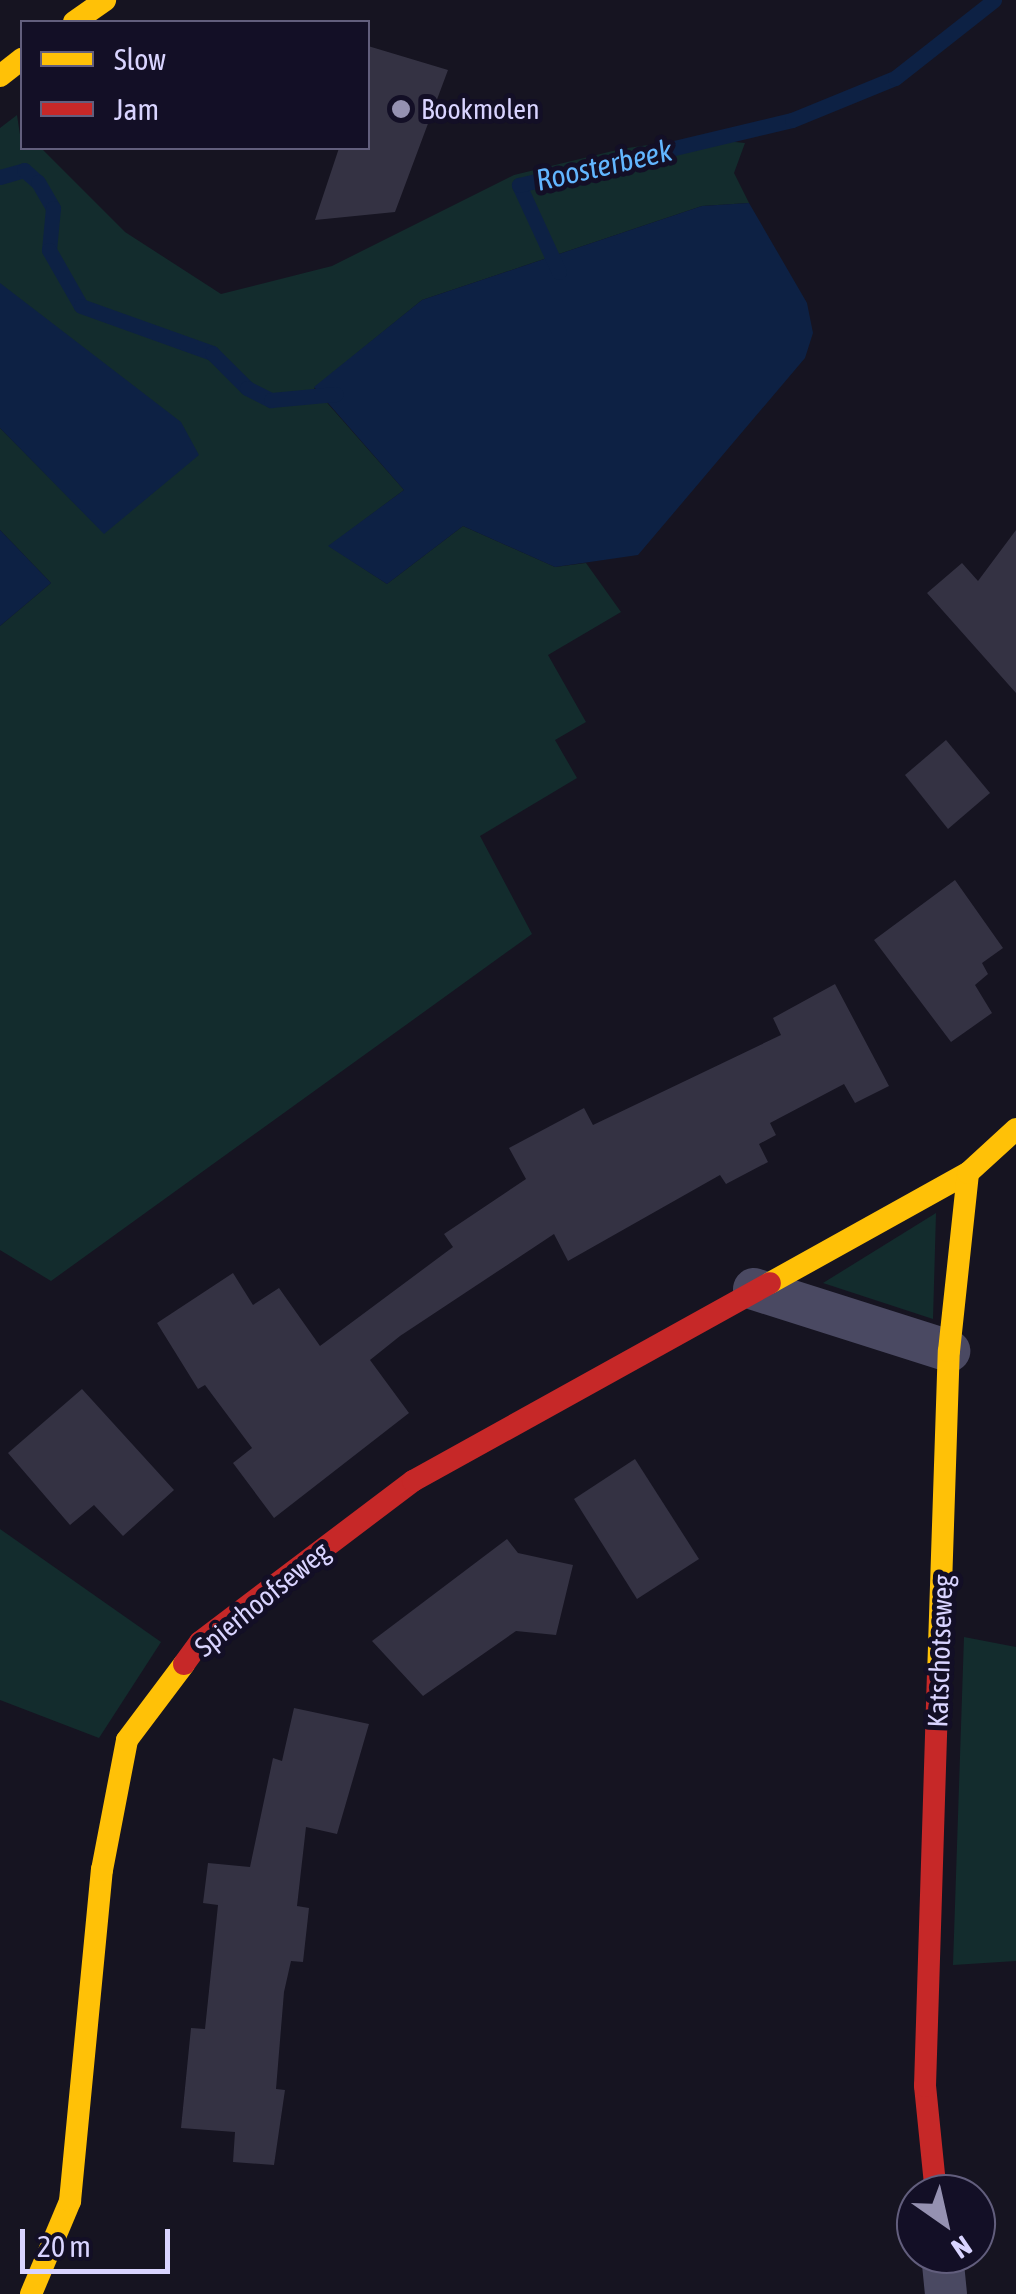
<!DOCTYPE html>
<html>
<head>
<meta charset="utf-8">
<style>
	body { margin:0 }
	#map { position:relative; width:1016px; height:2294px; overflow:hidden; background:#161421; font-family:"Asap Condensed",sans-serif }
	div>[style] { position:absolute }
	.green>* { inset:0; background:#132c2d }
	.water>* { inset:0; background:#0d2144 }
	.stream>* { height:15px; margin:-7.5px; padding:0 7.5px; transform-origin:7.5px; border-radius:7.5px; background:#0d2144 }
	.building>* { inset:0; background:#343243 }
	.street>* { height:42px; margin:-21px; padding:0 21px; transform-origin:21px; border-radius:21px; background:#4a4962 }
	.slow>* { height:22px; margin:-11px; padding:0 11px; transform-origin:11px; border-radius:11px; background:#ffc107 }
	.jam>* { height:22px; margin:-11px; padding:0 11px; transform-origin:11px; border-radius:11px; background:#c62828 }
	.dots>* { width:28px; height:28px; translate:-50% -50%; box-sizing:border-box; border:5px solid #130f26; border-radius:50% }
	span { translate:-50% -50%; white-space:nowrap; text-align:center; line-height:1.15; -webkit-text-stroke:10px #130f26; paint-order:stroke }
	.poi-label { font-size:28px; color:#d9d4ff }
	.left { translate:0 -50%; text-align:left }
	.street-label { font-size:28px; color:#d9d4ff }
	.water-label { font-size:30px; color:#62b6ff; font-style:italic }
	.legend { position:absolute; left:20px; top:20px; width:350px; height:130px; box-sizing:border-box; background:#130f26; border:2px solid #625e7d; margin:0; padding:12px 18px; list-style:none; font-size:30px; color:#d9d4ff }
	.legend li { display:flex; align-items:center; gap:20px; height:50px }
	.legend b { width:50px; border:2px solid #625e7d }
	.north { position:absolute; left:896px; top:2174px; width:100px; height:100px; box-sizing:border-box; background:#130f26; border:2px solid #625e7d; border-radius:50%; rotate:146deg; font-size:28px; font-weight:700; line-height:40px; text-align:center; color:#d9d4ff }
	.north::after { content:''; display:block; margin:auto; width:35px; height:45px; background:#9591b1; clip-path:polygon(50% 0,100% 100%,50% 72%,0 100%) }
	.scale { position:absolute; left:20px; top:2229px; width:150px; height:45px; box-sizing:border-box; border:5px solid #d9d4ff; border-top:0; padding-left:12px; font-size:30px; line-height:35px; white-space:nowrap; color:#d9d4ff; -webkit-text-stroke:8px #130f26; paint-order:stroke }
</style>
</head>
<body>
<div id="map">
	<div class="green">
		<i style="clip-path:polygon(17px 115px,22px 148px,41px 148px,125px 232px,221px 294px,332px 266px,514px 175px,621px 149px,696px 138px,745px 143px,734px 173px,749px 203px,702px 206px,422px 300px,314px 388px,404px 490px,329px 546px,387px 584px,463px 526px,555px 567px,586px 563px,621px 612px,548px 655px,586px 722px,555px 740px,577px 778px,480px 836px,532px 934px,51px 1281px,0 1250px,0 626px,51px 583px,0 530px,0 428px,104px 533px,0 284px,0 128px)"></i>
		<i style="clip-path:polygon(936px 1213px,933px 1319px,823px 1283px)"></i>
		<i style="clip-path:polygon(0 1529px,161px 1642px,99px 1738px,0 1700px)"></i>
		<i style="clip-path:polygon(964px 1637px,1016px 1647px,1016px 1961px,953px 1965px)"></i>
	</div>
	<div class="water">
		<i style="clip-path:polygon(749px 203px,807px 303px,813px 333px,805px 358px,638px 555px,555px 567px,463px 526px,387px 584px,328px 546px,404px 490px,314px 387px,422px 300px,702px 206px)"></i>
		<i style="clip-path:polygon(0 283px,181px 422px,199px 455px,104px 534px,0 428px)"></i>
		<i style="clip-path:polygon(0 530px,51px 583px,0 626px)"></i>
	</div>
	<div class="stream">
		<i style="left:0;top:177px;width:25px;rotate:-16deg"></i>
		<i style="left:24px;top:170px;width:18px;rotate:41deg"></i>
		<i style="left:38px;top:182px;width:30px;rotate:60deg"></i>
		<i style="left:53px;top:208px;width:42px;rotate:95.4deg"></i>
		<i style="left:49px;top:250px;width:64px;rotate:60.3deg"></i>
		<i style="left:81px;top:306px;width:139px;rotate:19.7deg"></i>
		<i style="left:212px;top:353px;width:49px;rotate:45deg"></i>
		<i style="left:247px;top:388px;width:27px;rotate:27deg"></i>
		<i style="left:271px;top:400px;width:65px;rotate:-5.3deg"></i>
		<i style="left:559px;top:272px;width:96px;rotate:-114.7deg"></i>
		<i style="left:519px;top:185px;width:281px;rotate:-13.4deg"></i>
		<i style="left:792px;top:120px;width:111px;rotate:-22.2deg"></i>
		<i style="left:895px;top:78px;width:126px;rotate:-38.2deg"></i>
	</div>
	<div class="building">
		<i style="clip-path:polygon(368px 46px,448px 70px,395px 212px,315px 220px,339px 148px,368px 148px)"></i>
		<i style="clip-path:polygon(1016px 530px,1016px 693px,927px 593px,962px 563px,978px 581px)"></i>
		<i style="clip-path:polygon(946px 740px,990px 793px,948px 829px,905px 775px)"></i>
		<i style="clip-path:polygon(955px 880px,1003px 948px,982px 963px,988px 974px,975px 985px,992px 1013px,951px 1042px,874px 940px)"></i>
		<i style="clip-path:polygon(835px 984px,889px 1086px,855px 1103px,844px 1084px,770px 1123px,776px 1135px,759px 1144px,768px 1162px,726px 1184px,720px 1175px,568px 1261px,554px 1234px,400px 1336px,370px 1360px,409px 1413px,274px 1518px,233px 1463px,252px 1448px,205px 1385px,198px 1389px,157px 1323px,233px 1273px,253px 1305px,279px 1288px,320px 1346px,453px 1247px,444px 1234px,526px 1179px,509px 1148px,584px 1108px,593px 1125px,781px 1035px,773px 1018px)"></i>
		<i style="clip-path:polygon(82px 1389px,174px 1490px,123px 1536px,94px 1505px,70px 1525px,8px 1453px)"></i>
		<i style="clip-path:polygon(635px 1459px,699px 1559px,637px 1599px,574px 1499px)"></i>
		<i style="clip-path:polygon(507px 1539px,518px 1553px,573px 1565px,556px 1635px,516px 1631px,423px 1696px,372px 1641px)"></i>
		<i style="clip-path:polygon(294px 1708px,369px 1724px,337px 1834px,306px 1827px,297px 1906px,309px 1908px,303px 1962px,291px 1961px,284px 1992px,276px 2089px,285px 2090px,274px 2165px,233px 2162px,235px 2132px,181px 2128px,191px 2028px,205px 2029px,218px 1905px,203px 1903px,208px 1863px,250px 1867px,273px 1758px,282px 1761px)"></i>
	</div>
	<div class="street">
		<i style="left:754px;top:1289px;width:205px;rotate:17.6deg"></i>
		<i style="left:942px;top:2254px;width:40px;rotate:84.3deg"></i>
	</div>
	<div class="slow">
		<i style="left:74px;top:22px;width:38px;rotate:-35deg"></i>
		<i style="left:0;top:76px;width:28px;rotate:-38deg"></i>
		<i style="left:770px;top:1283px;width:227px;rotate:-29.1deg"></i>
		<i style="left:938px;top:1676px;width:325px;rotate:-88.1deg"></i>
		<i style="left:949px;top:1351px;width:179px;rotate:-83.9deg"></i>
		<i style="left:968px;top:1173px;width:65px;rotate:-42.5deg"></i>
		<i style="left:31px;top:2294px;width:101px;rotate:-67.2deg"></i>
		<i style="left:70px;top:2201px;width:333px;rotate:-84.5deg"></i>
		<i style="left:102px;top:1870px;width:132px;rotate:-79.1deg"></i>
		<i style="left:127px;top:1740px;width:95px;rotate:-53.1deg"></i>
	</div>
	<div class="jam">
		<i style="left:184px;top:1664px;width:27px;rotate:-54deg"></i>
		<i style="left:200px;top:1642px;width:267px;rotate:-37.1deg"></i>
		<i style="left:413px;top:1481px;width:408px;rotate:-29deg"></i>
		<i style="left:936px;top:2194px;width:109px;rotate:-95.8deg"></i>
		<i style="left:925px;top:2086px;width:410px;rotate:-88.2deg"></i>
	</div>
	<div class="dots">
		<i style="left:401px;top:109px;background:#9591b1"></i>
	</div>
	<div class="poi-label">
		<span class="left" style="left:421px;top:109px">Bookmolen</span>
	</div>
	<div class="street-label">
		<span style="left:262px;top:1599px;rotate:-39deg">Spierhoofseweg</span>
		<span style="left:940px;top:1651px;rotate:-88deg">Katschotseweg</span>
	</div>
	<div class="water-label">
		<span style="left:604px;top:165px;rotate:-13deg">Roosterbeek</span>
	</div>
	<ul class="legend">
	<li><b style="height:12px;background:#ffc107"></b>Slow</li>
	<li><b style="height:12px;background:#c62828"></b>Jam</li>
	</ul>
	<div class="north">N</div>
	<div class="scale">20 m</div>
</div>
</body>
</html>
